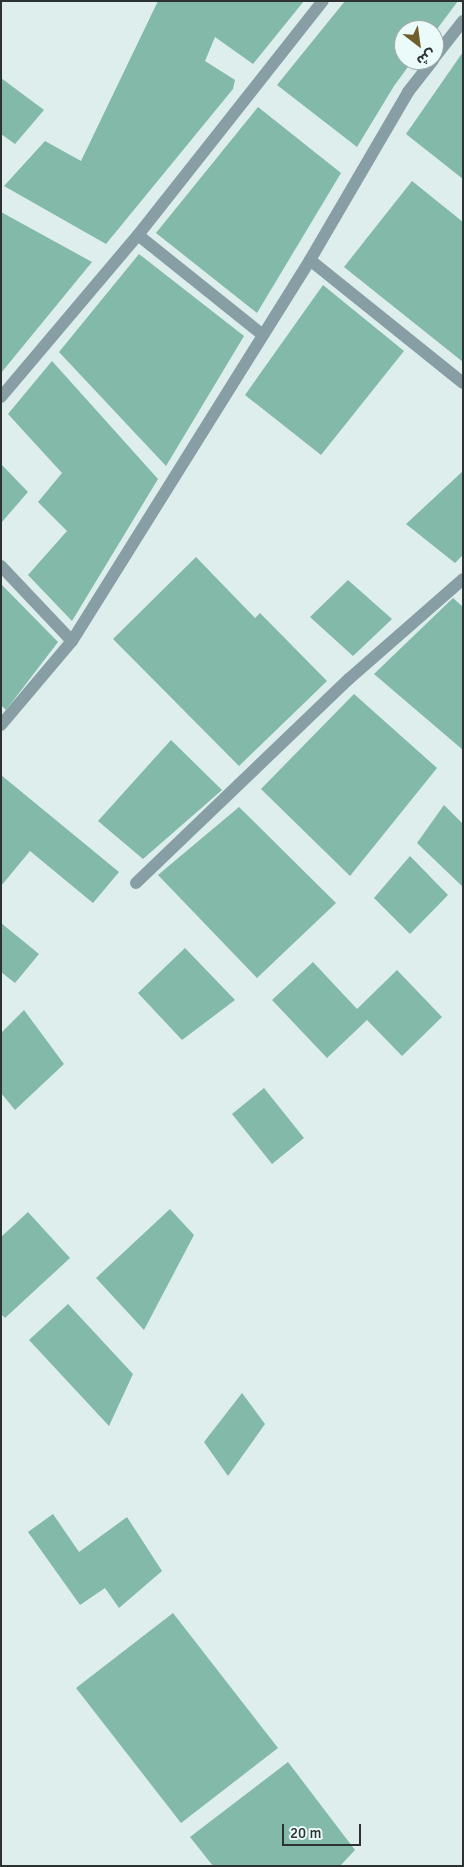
<!DOCTYPE html>
<html>
<head>
<meta charset="utf-8">
<style>
	body { margin:0 }
	#map { position:relative; width:464px; height:1867px; overflow:hidden; background:#ddeeed; font-family:Signika,"Noto Sans Arabic",sans-serif }
	div>[style] { position:absolute }
	.building>* { inset:0; background:#83b9a8 }
	.minor>* { height:12px; margin:-6px; padding:0 6px; transform-origin:6px; border-radius:6px; background:#879ea4 }
	span { translate:-50% -50%; white-space:nowrap; text-align:center; line-height:1.15; -webkit-text-stroke:4px #eafbfa; paint-order:stroke }
	.frame { position:absolute; inset:0; border:2px solid #2c3232; pointer-events:none }
	.north { position:absolute; left:394px; top:20px; width:50px; height:50px; box-sizing:border-box; background:#eafbfa; border:1px solid #9eabaa; border-radius:50%; rotate:150deg; font-size:14px; font-weight:700; line-height:20px; text-align:center; color:#2c3232 }
	.north::after { content:''; display:block; margin:auto; width:18px; height:22px; background:#705e2c; clip-path:polygon(50% 0,100% 100%,50% 72%,0 100%) }
	.scale { position:absolute; left:282px; top:1824px; width:79px; height:22px; box-sizing:border-box; border:2px solid #2c3232; border-top:0; padding-left:6px; font-size:15px; line-height:18px; white-space:nowrap; color:#2c3232; -webkit-text-stroke:4px #eafbfa; paint-order:stroke }
</style>
</head>
<body>
<div id="map">
	<div class="building">
		<i style="clip-path:polygon(158px 1px,304px 1px,253px 64px,215px 37px,205px 61px,235px 80px,233px 89px,106px 244px,4px 186px,45px 141px,81px 161px)"></i>
		<i style="clip-path:polygon(345px 1px,458px 1px,434px 33px,434px 30px,404px 30px,404px 60px,413px 60px,394px 86px,357px 147px,277px 85px)"></i>
		<i style="clip-path:polygon(463px 52px,463px 179px,406px 134px)"></i>
		<i style="clip-path:polygon(1px 78px,44px 110px,15px 144px,1px 134px)"></i>
		<i style="clip-path:polygon(258px 107px,341px 173px,257px 313px,156px 233px)"></i>
		<i style="clip-path:polygon(412px 181px,463px 222px,463px 362px,344px 267px)"></i>
		<i style="clip-path:polygon(1px 212px,92px 262px,1px 373px)"></i>
		<i style="clip-path:polygon(139px 254px,244px 336px,166px 466px,59px 352px)"></i>
		<i style="clip-path:polygon(323px 285px,404px 351px,321px 455px,245px 395px)"></i>
		<i style="clip-path:polygon(52px 361px,158px 479px,72px 621px,28px 575px,67px 531px,38px 502px,62px 473px,8px 414px)"></i>
		<i style="clip-path:polygon(1px 464px,28px 492px,1px 523px)"></i>
		<i style="clip-path:polygon(463px 471px,463px 555px,455px 563px,406px 524px)"></i>
		<i style="clip-path:polygon(196px 557px,255px 618px,260px 613px,327px 681px,239px 766px,113px 639px)"></i>
		<i style="clip-path:polygon(348px 580px,392px 619px,353px 656px,310px 617px)"></i>
		<i style="clip-path:polygon(1px 584px,58px 642px,6px 710px,1px 705px)"></i>
		<i style="clip-path:polygon(453px 598px,463px 607px,463px 750px,374px 674px)"></i>
		<i style="clip-path:polygon(354px 694px,437px 768px,350px 876px,261px 789px)"></i>
		<i style="clip-path:polygon(171px 740px,222px 790px,143px 859px,98px 821px)"></i>
		<i style="clip-path:polygon(1px 775px,119px 872px,93px 903px,30px 851px,1px 886px)"></i>
		<i style="clip-path:polygon(444px 805px,463px 824px,463px 887px,417px 843px)"></i>
		<i style="clip-path:polygon(239px 807px,336px 903px,257px 978px,158px 875px)"></i>
		<i style="clip-path:polygon(410px 856px,448px 895px,410px 934px,374px 898px)"></i>
		<i style="clip-path:polygon(1px 923px,39px 954px,15px 983px,1px 972px)"></i>
		<i style="clip-path:polygon(185px 948px,235px 1000px,182px 1040px,138px 993px)"></i>
		<i style="clip-path:polygon(313px 962px,357px 1009px,397px 970px,442px 1017px,402px 1056px,367px 1020px,327px 1058px,272px 1000px)"></i>
		<i style="clip-path:polygon(24px 1010px,64px 1064px,15px 1110px,1px 1093px,1px 1033px)"></i>
		<i style="clip-path:polygon(264px 1088px,304px 1138px,272px 1164px,232px 1114px)"></i>
		<i style="clip-path:polygon(170px 1209px,194px 1235px,144px 1330px,96px 1278px)"></i>
		<i style="clip-path:polygon(28px 1212px,70px 1258px,5px 1318px,1px 1314px,1px 1237px)"></i>
		<i style="clip-path:polygon(68px 1304px,133px 1374px,109px 1426px,29px 1340px)"></i>
		<i style="clip-path:polygon(242px 1393px,265px 1424px,228px 1476px,204px 1442px)"></i>
		<i style="clip-path:polygon(53px 1514px,79px 1552px,127px 1517px,162px 1571px,119px 1608px,105px 1588px,80px 1605px,28px 1532px)"></i>
		<i style="clip-path:polygon(173px 1613px,278px 1748px,181px 1823px,76px 1688px)"></i>
		<i style="clip-path:polygon(288px 1762px,355px 1850px,340px 1866px,213px 1866px,190px 1837px)"></i>
	</div>
	<div class="minor">
		<i style="left:434px;top:58px;width:47px;rotate:-51.9deg"></i>
		<i style="left:138px;top:235px;width:160px;rotate:38.7deg"></i>
		<i style="left:310px;top:260px;width:196px;rotate:38.8deg"></i>
		<i style="left:1px;top:397px;width:212px;rotate:-49.8deg"></i>
		<i style="left:138px;top:235px;width:298px;rotate:-51.7deg"></i>
		<i style="left:1px;top:566px;width:103px;rotate:46.6deg"></i>
		<i style="left:1px;top:725px;width:110px;rotate:-49.8deg"></i>
		<i style="left:72px;top:641px;width:449px;rotate:-58deg"></i>
		<i style="left:310px;top:260px;width:194px;rotate:-59.7deg"></i>
		<i style="left:408px;top:92px;width:41px;rotate:-52deg"></i>
		<i style="left:136px;top:883px;width:296px;rotate:-43.8deg"></i>
		<i style="left:350px;top:678px;width:150px;rotate:-41.2deg"></i>
	</div>
	<div class="frame"></div>
	<div class="north">ش</div>
	<div class="scale">20 m</div>
</div>
</body>
</html>
